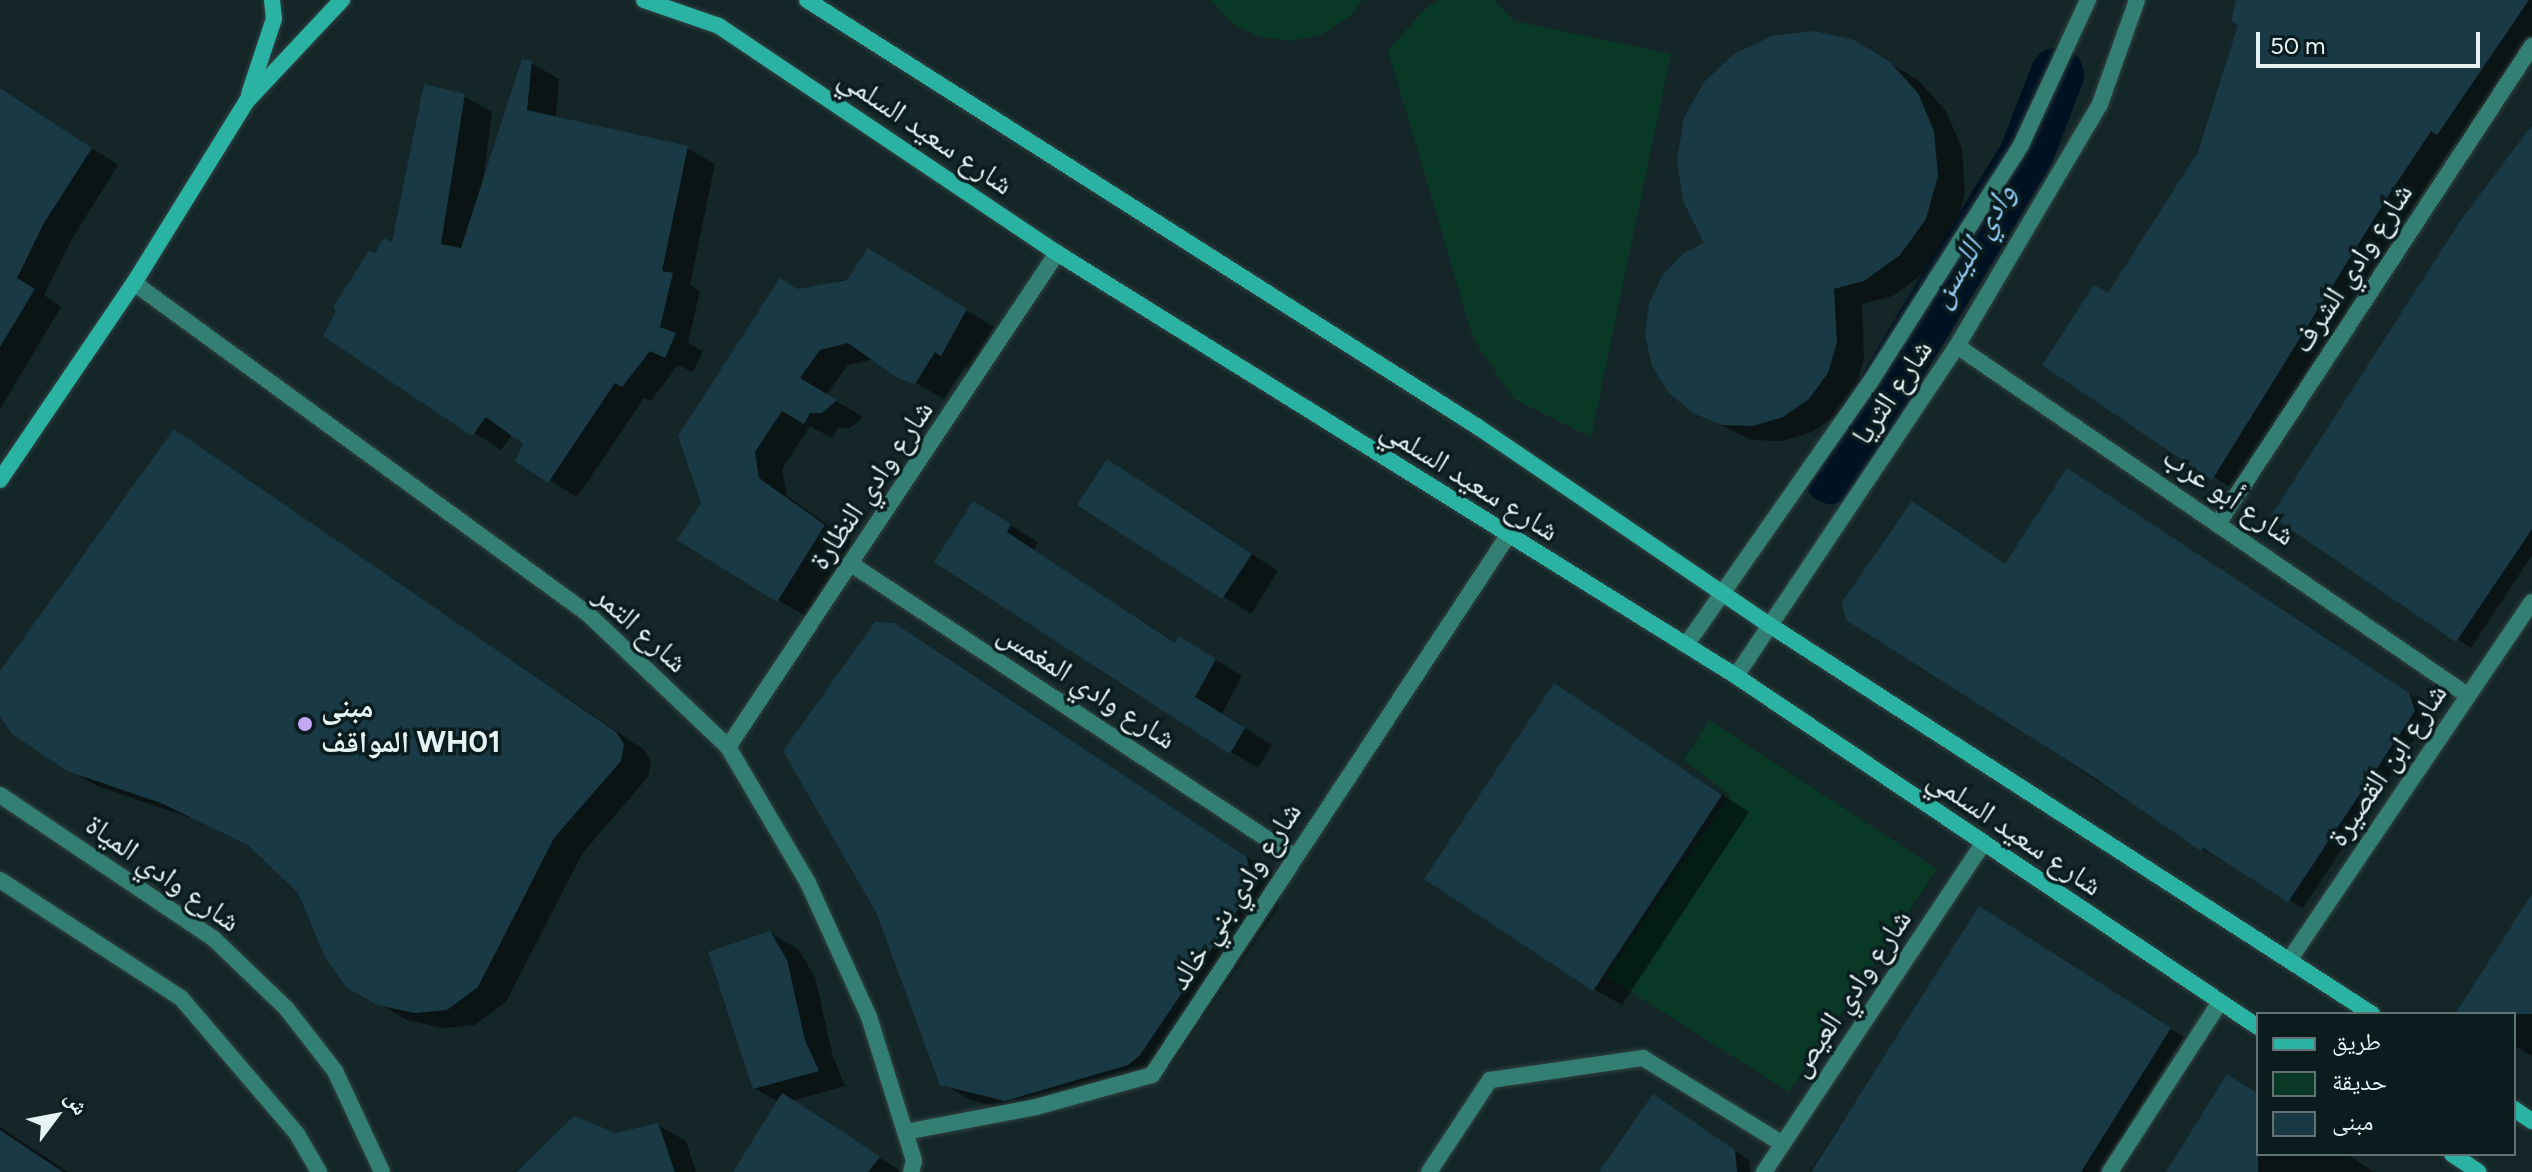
<!DOCTYPE html>
<html>
<head>
<meta charset="utf-8">
<style>
	body { margin:0 }
	#map { position:relative; width:2532px; height:1172px; overflow:hidden; background:#142627; font-family:Figtree,"Noto Naskh Arabic",sans-serif }
	div>[style] { position:absolute }
	.green>* { inset:0; background:#093827 }
	.shadow>* { inset:0; background:#0007 }
	.river>* { height:54px; margin:-27px; padding:0 27px; transform-origin:27px; border-radius:27px; background:#001222 }
	.building>* { inset:0; background:#193a45 }
	.roads { filter:drop-shadow(0 0 2px #324344) drop-shadow(0 0 2px #324344) }
	.street>* { height:16px; margin:-8px; padding:0 8px; transform-origin:8px; border-radius:8px; background:#347f74 }
	.secondary>* { height:16px; margin:-8px; padding:0 8px; transform-origin:8px; border-radius:8px; background:#2ab3a3 }
	.dots>* { width:22px; height:22px; translate:-50% -50%; box-sizing:border-box; border:4px solid #0a1c1e; border-radius:50% }
	span { translate:-50% -50%; white-space:nowrap; text-align:center; line-height:1.15; -webkit-text-stroke:7px #0a1c1e; paint-order:stroke }
	.street-label { font-size:30px; color:#e7f2f3 }
	.poi-label { font-size:30px; color:#e7f2f3; font-weight:700 }
	.left { translate:0 -50%; text-align:left }
	.water-label { font-size:32px; color:#92caf4; font-style:italic }
	.legend { position:absolute; left:2256px; top:1012px; width:260px; height:144px; box-sizing:border-box; background:#0a1c1e; border:2px solid #627273; margin:0; padding:10px 14px; list-style:none; font-size:24px; color:#e7f2f3 }
	.legend li { display:flex; align-items:center; gap:16px; height:40px }
	.legend b { width:40px; border:2px solid #627273 }
	.north { position:absolute; left:16px; top:1076px; width:80px; height:80px; -webkit-text-stroke:6px #0a1c1e; paint-order:stroke; rotate:58deg; font-size:22px; font-weight:700; line-height:32px; text-align:center; color:#e7f2f3 }
	.north::after { content:''; display:block; margin:auto; width:28px; height:36px; background:#e7f2f3; clip-path:polygon(50% 0,100% 100%,50% 72%,0 100%) }
	.scale { position:absolute; left:2256px; top:32px; width:224px; height:36px; box-sizing:border-box; border:4px solid #e7f2f3; border-top:0; padding-left:10px; font-size:24px; line-height:28px; white-space:nowrap; color:#e7f2f3; -webkit-text-stroke:6px #0a1c1e; paint-order:stroke }
</style>
</head>
<body>
<div id="map">
	<div class="green">
		<i style="clip-path:polygon(1211px 0,1362px 0,1350px 16px,1323px 34px,1292px 41px,1260px 37px,1234px 25px)"></i>
		<i style="clip-path:polygon(1440px 0,1494px 0,1514px 21px,1671px 54px,1591px 437px,1514px 399px,1473px 338px,1388px 50px,1429px 5px)"></i>
		<i style="clip-path:polygon(1709px 720px,1937px 869px,1789px 1092px,1606px 976px,1730px 795px,1684px 760px)"></i>
	</div>
	<div class="shadow">
		<i style="clip-path:polygon(2238px 0,2532px 0,2532px 38px,2462px 147px,2455px 143px,2416px 203px,2237px 492px,2045px 365px,2109px 295px,2199px 153px,2240px 24px)"></i>
		<i style="clip-path:polygon(1854px 42px,1918px 80px,1946px 111px,1962px 148px,1965px 192px,1954px 235px,1928px 270px,1893px 296px,1862px 304px,1864px 359px,1855px 389px,1837px 415px,1812px 432px,1782px 441px,1752px 440px,1694px 412px,1707px 244px)"></i>
		<i style="clip-path:polygon(531px 63px,559px 79px,556px 118px,687px 148px,715px 164px,690px 285px,700px 291px,688px 343px,703px 351px,693px 372px,678px 365px,651px 401px,644px 398px,577px 497px,517px 460px,525px 443px,513px 434px,501px 450px,326px 335px,376px 256px,394px 244px,464px 96px,492px 112px,482px 190px)"></i>
		<i style="clip-path:polygon(0 88px,118px 165px,72px 239px,44px 295px,61px 307px,0 409px)"></i>
		<i style="clip-path:polygon(2532px 124px,2532px 555px,2471px 648px,2274px 516px)"></i>
		<i style="clip-path:polygon(896px 267px,994px 327px,969px 370px,964px 367px,944px 399px,874px 359px,848px 365px,826px 395px,863px 417px,850px 428px,838px 428px,832px 438px,810px 426px,782px 469px,787px 496px,852px 542px,806px 616px,778px 600px,703px 504px,798px 291px)"></i>
		<i style="clip-path:polygon(174px 432px,644px 750px,651px 761px,648px 777px,582px 854px,506px 1002px,475px 1025px,444px 1028px,407px 1020px,347px 985px,300px 892px,255px 849px,191px 818px,97px 786px,68px 769px,0 712px,0 675px)"></i>
		<i style="clip-path:polygon(1108px 461px,1278px 571px,1251px 614px,1080px 504px)"></i>
		<i style="clip-path:polygon(2081px 479px,2423px 703px,2428px 719px,2303px 908px,2202px 849px,1848px 618px,2007px 565px)"></i>
		<i style="clip-path:polygon(974px 504px,1038px 542px,1034px 550px,1177px 644px,1208px 655px,1242px 676px,1222px 714px,1272px 745px,1258px 768px,1231px 752px)"></i>
		<i style="clip-path:polygon(894px 625px,1275px 875px,1279px 906px,1168px 1070px,1156px 1080px,1034px 1116px,970px 1100px,942px 1083px)"></i>
		<i style="clip-path:polygon(1554px 685px,1749px 812px,1622px 1005px,1594px 989px)"></i>
		<i style="clip-path:polygon(2532px 897px,2532px 1056px,2514px 1045px,2514px 1014px,2466px 1014px)"></i>
		<i style="clip-path:polygon(1979px 909px,2184px 1037px,2099px 1172px,1810px 1172px)"></i>
		<i style="clip-path:polygon(770px 933px,798px 949px,815px 977px,833px 1057px,845px 1086px,792px 1101px,902px 1172px,735px 1172px,779px 1102px,754px 1088px)"></i>
		<i style="clip-path:polygon(2258px 1095px,2258px 1154px,2347px 1154px,2374px 1172px,2167px 1172px)"></i>
		<i style="clip-path:polygon(1667px 1104px,1749px 1160px,1750px 1172px,1601px 1172px)"></i>
		<i style="clip-path:polygon(658px 1125px,686px 1141px,696px 1172px,519px 1172px)"></i>
		<i style="clip-path:polygon(0 1127px,68px 1172px,0 1172px)"></i>
	</div>
	<div class="river">
		<i style="left:1831px;top:477px;width:376px;rotate:-58.8deg"></i>
		<i style="left:2026px;top:155px;width:86px;rotate:-68.8deg"></i>
	</div>
	<div class="building">
		<i style="clip-path:polygon(2236px 0,2529px 0,2437px 135px,2431px 131px,2392px 190px,2212px 480px,2042px 365px,2094px 285px,2108px 293px,2198px 152px,2238px 25px,2231px 20px)"></i>
		<i style="clip-path:polygon(1814px 31px,1854px 40px,1890px 62px,1918px 93px,1934px 131px,1938px 176px,1926px 219px,1900px 255px,1864px 281px,1834px 289px,1837px 342px,1828px 373px,1809px 399px,1783px 417px,1753px 426px,1722px 425px,1693px 413px,1669px 393px,1652px 366px,1645px 335px,1649px 304px,1662px 276px,1684px 253px,1704px 243px,1683px 201px,1677px 160px,1684px 118px,1704px 82px,1734px 54px,1772px 36px)"></i>
		<i style="clip-path:polygon(522px 59px,532px 61px,527px 110px,688px 146px,662px 271px,673px 273px,660px 327px,676px 333px,665px 358px,650px 351px,622px 387px,615px 383px,548px 483px,515px 461px,523px 444px,486px 417px,472px 436px,323px 336px,336px 311px,333px 307px,369px 251px,375px 253px,384px 238px,392px 242px,424px 84px,465px 94px,441px 244px,461px 248px)"></i>
		<i style="clip-path:polygon(0 88px,92px 148px,44px 223px,17px 278px,35px 289px,0 347px)"></i>
		<i style="clip-path:polygon(2532px 125px,2532px 529px,2456px 642px,2271px 516px,2461px 220px)"></i>
		<i style="clip-path:polygon(868px 248px,967px 309px,941px 356px,935px 352px,915px 384px,899px 379px,848px 343px,820px 350px,800px 378px,837px 400px,822px 413px,810px 413px,804px 424px,782px 411px,755px 452px,759px 478px,825px 525px,777px 602px,677px 540px,701px 503px,678px 436px,780px 278px,797px 289px,847px 280px)"></i>
		<i style="clip-path:polygon(174px 429px,616px 732px,624px 744px,621px 761px,554px 838px,478px 987px,447px 1010px,415px 1013px,377px 1005px,346px 987px,325px 957px,298px 893px,249px 846px,161px 803px,67px 771px,12px 734px,0 716px,0 671px)"></i>
		<i style="clip-path:polygon(1107px 459px,1252px 554px,1222px 599px,1077px 505px)"></i>
		<i style="clip-path:polygon(2067px 468px,2409px 693px,2415px 711px,2288px 902px,2203px 848px,2201px 851px,2095px 778px,1846px 620px,1842px 602px,1912px 501px,2005px 564px)"></i>
		<i style="clip-path:polygon(973px 501px,1011px 524px,1007px 532px,1175px 643px,1179px 636px,1216px 659px,1195px 697px,1245px 728px,1230px 754px,934px 562px)"></i>
		<i style="clip-path:polygon(875px 622px,894px 623px,1247px 857px,1252px 889px,1140px 1055px,1128px 1065px,1005px 1101px,940px 1085px,876px 912px,783px 751px)"></i>
		<i style="clip-path:polygon(1554px 683px,1722px 795px,1593px 991px,1424px 879px)"></i>
		<i style="clip-path:polygon(2532px 894px,2532px 1014px,2455px 1014px)"></i>
		<i style="clip-path:polygon(1979px 906px,2171px 1028px,2081px 1172px,1811px 1172px)"></i>
		<i style="clip-path:polygon(770px 931px,787px 960px,805px 1040px,819px 1071px,753px 1089px,708px 952px)"></i>
		<i style="clip-path:polygon(2227px 1074px,2258px 1094px,2258px 1172px,2166px 1172px)"></i>
		<i style="clip-path:polygon(782px 1093px,851px 1137px,880px 1157px,868px 1172px,733px 1172px)"></i>
		<i style="clip-path:polygon(1653px 1094px,1735px 1150px,1737px 1172px,1599px 1172px)"></i>
		<i style="clip-path:polygon(574px 1116px,616px 1133px,658px 1123px,675px 1172px,517px 1172px)"></i>
		<i style="clip-path:polygon(0 1130px,63px 1172px,0 1172px)"></i>
	</div>
	<div class="roads">
		<div class="street">
			<i style="left:134px;top:283px;width:562px;rotate:36.09deg"></i>
			<i style="left:588px;top:614px;width:193px;rotate:43.5deg"></i>
			<i style="left:728px;top:747px;width:158px;rotate:59.5deg"></i>
			<i style="left:808px;top:883px;width:147px;rotate:65.5deg"></i>
			<i style="left:869px;top:1017px;width:151px;rotate:72.6deg"></i>
			<i style="left:914px;top:1161px;width:11px;rotate:105deg"></i>
			<i style="left:1957px;top:346px;width:618px;rotate:34.38deg"></i>
			<i style="left:2219px;top:522px;width:570px;rotate:-56.67deg"></i>
			<i style="left:851px;top:564px;width:530px;rotate:33.45deg"></i>
			<i style="left:1686px;top:645px;width:319px;rotate:-55deg"></i>
			<i style="left:1869px;top:384px;width:283px;rotate:-57.5deg"></i>
			<i style="left:2021px;top:145px;width:160px;rotate:-65.2deg"></i>
			<i style="left:1736px;top:676px;width:397px;rotate:-56.2deg"></i>
			<i style="left:1957px;top:346px;width:281px;rotate:-59.4deg"></i>
			<i style="left:2100px;top:104px;width:110px;rotate:-70.4deg"></i>
			<i style="left:728px;top:747px;width:594px;rotate:-56.34deg"></i>
			<i style="left:0;top:795px;width:257px;rotate:33.9deg"></i>
			<i style="left:213px;top:938px;width:101px;rotate:43.8deg"></i>
			<i style="left:286px;top:1008px;width:80px;rotate:52.1deg"></i>
			<i style="left:335px;top:1071px;width:111px;rotate:65deg"></i>
			<i style="left:0;top:880px;width:216px;rotate:33.1deg"></i>
			<i style="left:181px;top:998px;width:179px;rotate:49.5deg"></i>
			<i style="left:297px;top:1134px;width:44px;rotate:59.9deg"></i>
			<i style="left:2290px;top:959px;width:431px;rotate:-55.9deg"></i>
			<i style="left:905px;top:1132px;width:133px;rotate:-10.8deg"></i>
			<i style="left:1036px;top:1107px;width:120px;rotate:-15.4deg"></i>
			<i style="left:1152px;top:1075px;width:645px;rotate:-56.58deg"></i>
			<i style="left:1429px;top:1172px;width:110px;rotate:-56.5deg"></i>
			<i style="left:1490px;top:1080px;width:155px;rotate:-8.2deg"></i>
			<i style="left:1643px;top:1058px;width:164px;rotate:31.6deg"></i>
			<i style="left:1764px;top:1172px;width:393px;rotate:-56.3deg"></i>
			<i style="left:2110px;top:1172px;width:202px;rotate:-57.1deg"></i>
		</div>
		<div class="secondary">
			<i style="left:644px;top:0;width:79px;rotate:19.1deg"></i>
			<i style="left:719px;top:26px;width:407px;rotate:33.9deg"></i>
			<i style="left:1057px;top:253px;width:800px;rotate:31.92deg"></i>
			<i style="left:1736px;top:676px;width:629px;rotate:33.92deg"></i>
			<i style="left:807px;top:0;width:795px;rotate:32.47deg"></i>
			<i style="left:1478px;top:427px;width:351px;rotate:34.2deg"></i>
			<i style="left:1768px;top:624px;width:719px;rotate:32.85deg"></i>
			<i style="left:249px;top:94px;width:79px;rotate:-71.6deg"></i>
			<i style="left:274px;top:19px;width:19px;rotate:-96deg"></i>
			<i style="left:0;top:480px;width:238px;rotate:-55.8deg"></i>
			<i style="left:134px;top:283px;width:214px;rotate:-58.2deg"></i>
			<i style="left:247px;top:101px;width:139px;rotate:-46.8deg"></i>
			<i style="left:2514px;top:1109px;width:22px;rotate:34deg"></i>
			<i style="left:2452px;top:1154px;width:32px;rotate:34deg"></i>
		</div>
	</div>
	<div class="dots">
		<i style="left:305px;top:724px;background:#c2a8f3"></i>
	</div>
	<div class="street-label">
		<span style="left:926px;top:131px;rotate:34deg">شارع سعيد السلمي</span>
		<span style="left:2352px;top:268px;rotate:-57deg">شارع وادي الشرف</span>
		<span style="left:1892px;top:392px;rotate:-56deg">شارع الثريا</span>
		<span style="left:1470px;top:480px;rotate:32deg">شارع سعيد السلمي</span>
		<span style="left:871px;top:485px;rotate:-56deg">شارع وادي النظارة</span>
		<span style="left:2229px;top:496px;rotate:34deg">شارع أبو عرب</span>
		<span style="left:641px;top:629px;rotate:42deg">شارع التمر</span>
		<span style="left:1087px;top:686px;rotate:33deg">شارع وادي المغمس</span>
		<span style="left:2387px;top:765px;rotate:-56deg">شارع ابن القصيرة</span>
		<span style="left:2015px;top:832px;rotate:34deg">شارع سعيد السلمي</span>
		<span style="left:163px;top:873px;rotate:35deg">شارع وادي المياة</span>
		<span style="left:1235px;top:896px;rotate:-57deg">شارع وادي بني خالد</span>
		<span style="left:1850px;top:993px;rotate:-56deg">شارع وادي العيص</span>
	</div>
	<div class="poi-label">
		<span class="left" style="left:321px;top:724px">مبنى<br>المواقف WH01</span>
	</div>
	<div class="water-label">
		<span style="left:1972px;top:245px;rotate:-59deg">وادي الليسن</span>
	</div>
	<ul class="legend">
	<li><b style="height:10px;background:#2ab3a3"></b>طريق</li>
	<li><b style="height:22px;background:#093827"></b>حديقة</li>
	<li><b style="height:22px;background:#193a45"></b>مبنى</li>
	</ul>
	<div class="north">ش</div>
	<div class="scale">50 m</div>
</div>
</body>
</html>
